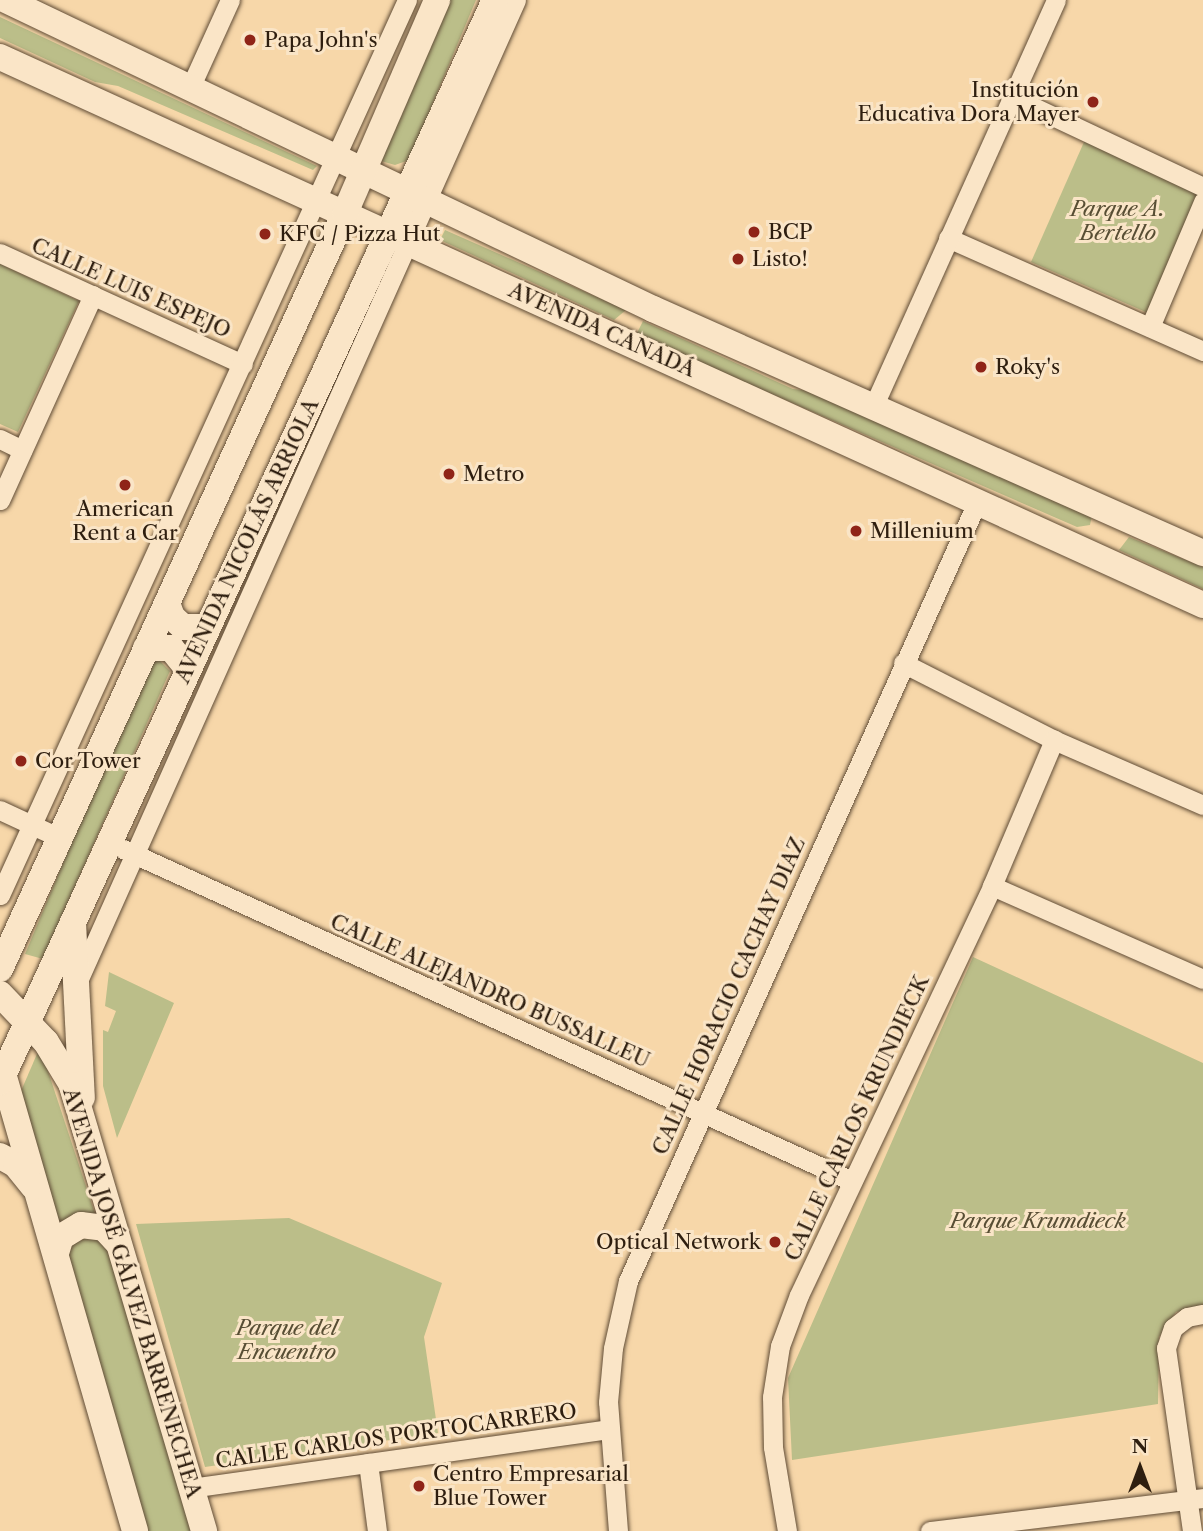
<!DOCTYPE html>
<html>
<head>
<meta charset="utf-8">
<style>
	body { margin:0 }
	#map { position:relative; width:1203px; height:1531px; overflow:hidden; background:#f7d7a9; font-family:"Libre Caslon Text",serif }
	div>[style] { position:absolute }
	.green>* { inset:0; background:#bbbe89 }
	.roads { filter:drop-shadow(0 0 2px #604c36) drop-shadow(0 0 2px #604c36) }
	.minor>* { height:19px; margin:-9.5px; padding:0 9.5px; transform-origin:9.5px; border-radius:9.5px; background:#fae5c7 }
	.secondary>* { height:26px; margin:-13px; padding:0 13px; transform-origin:13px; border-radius:13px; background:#fae5c7 }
	.dots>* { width:19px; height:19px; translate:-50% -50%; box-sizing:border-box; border:4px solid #fae5c7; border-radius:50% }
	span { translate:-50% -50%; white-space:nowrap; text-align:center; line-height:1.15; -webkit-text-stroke:6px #fae5c7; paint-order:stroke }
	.poi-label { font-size:21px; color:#2e1e0f }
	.left { translate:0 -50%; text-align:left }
	.right { translate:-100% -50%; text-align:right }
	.park-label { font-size:21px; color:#584e34; font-style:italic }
	.street-label { font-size:21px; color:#2e1e0f }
	.north { position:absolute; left:1105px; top:1433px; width:70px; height:70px; -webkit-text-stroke:5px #fae5c7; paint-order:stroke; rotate:0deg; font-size:19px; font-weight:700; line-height:28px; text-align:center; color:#2e1e0f }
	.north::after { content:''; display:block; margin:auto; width:24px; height:32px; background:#2e1e0f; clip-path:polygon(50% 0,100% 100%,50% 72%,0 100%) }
</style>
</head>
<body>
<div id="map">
	<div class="green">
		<i style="clip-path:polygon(449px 0,476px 0,409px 160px,395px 165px,381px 161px)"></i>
		<i style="clip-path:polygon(0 17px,317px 166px,313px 170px,118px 86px,95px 82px,0 38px)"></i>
		<i style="clip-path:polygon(1088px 133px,1200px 186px,1148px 313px,1031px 262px)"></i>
		<i style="clip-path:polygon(445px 230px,626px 310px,614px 320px,440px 240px)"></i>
		<i style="clip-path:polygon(0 264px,79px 301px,18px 432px,0 424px)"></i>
		<i style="clip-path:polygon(643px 321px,793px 389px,821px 392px,1092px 515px,1090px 525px,1077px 527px,636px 335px)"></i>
		<i style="clip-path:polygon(1129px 537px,1203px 567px,1203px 589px,1119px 550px)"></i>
		<i style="clip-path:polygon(158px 659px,170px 671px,43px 959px,25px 954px,148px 660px)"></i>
		<i style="clip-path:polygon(973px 957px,1203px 1063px,1203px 1306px,1176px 1312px,1159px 1337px,1158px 1404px,792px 1460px,788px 1378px)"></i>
		<i style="clip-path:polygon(109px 972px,174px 1003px,117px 1138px,103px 1086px,103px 1030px,108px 1032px,116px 1011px,105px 1006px)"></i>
		<i style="clip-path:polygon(40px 1047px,193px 1510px,197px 1531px,146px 1531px,21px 1091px)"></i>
		<i style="clip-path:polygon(289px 1218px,442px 1283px,424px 1337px,438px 1433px,205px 1467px,136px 1224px)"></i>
	</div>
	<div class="roads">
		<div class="minor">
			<i style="left:190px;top:88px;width:97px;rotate:-65.6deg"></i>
			<i style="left:1010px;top:96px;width:213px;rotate:25.2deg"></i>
			<i style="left:948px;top:238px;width:279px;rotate:23.9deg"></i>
			<i style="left:0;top:253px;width:267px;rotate:24.6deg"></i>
			<i style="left:1150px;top:327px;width:136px;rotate:-67deg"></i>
			<i style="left:874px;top:405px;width:444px;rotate:-65.8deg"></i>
			<i style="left:0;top:439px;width:25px;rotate:26deg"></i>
			<i style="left:0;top:500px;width:225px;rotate:-65.6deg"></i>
			<i style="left:903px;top:663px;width:169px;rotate:27deg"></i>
			<i style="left:1054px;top:740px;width:163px;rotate:23.6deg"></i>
			<i style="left:0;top:810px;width:66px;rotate:25deg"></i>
			<i style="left:123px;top:849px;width:801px;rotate:24.49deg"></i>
			<i style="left:992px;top:886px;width:231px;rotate:23.8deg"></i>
			<i style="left:0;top:895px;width:983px;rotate:-65.55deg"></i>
			<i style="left:78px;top:981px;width:1074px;rotate:-65.94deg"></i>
			<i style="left:368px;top:1463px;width:69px;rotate:82.5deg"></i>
			<i style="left:190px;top:1488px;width:422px;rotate:-8deg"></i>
			<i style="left:618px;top:1531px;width:129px;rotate:-94.4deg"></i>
			<i style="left:608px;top:1402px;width:54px;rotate:-84.7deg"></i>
			<i style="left:613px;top:1348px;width:69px;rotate:-77.4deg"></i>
			<i style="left:628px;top:1281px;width:856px;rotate:-65.86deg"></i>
			<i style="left:787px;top:1531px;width:85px;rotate:-99.5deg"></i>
			<i style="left:773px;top:1447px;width:50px;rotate:-91.1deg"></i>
			<i style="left:772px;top:1397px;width:52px;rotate:-81.1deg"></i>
			<i style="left:780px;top:1346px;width:54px;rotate:-69.6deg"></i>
			<i style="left:799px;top:1295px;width:452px;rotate:-64.7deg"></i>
			<i style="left:992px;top:886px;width:159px;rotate:-67deg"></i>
			<i style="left:930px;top:1531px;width:275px;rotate:-6.9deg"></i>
			<i style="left:1192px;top:1531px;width:185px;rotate:-98.1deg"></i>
			<i style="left:1166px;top:1348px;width:21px;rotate:-71deg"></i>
			<i style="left:1173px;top:1328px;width:18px;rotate:-38deg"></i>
			<i style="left:1187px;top:1317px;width:16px;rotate:-11deg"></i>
		</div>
		<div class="secondary">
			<i style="left:6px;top:0;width:717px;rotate:25.53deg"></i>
			<i style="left:653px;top:309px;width:602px;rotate:23.92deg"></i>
			<i style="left:0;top:57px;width:1322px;rotate:24.49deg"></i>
			<i style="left:167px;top:603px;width:15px;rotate:70deg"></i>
			<i style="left:172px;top:617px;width:15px;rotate:42deg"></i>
			<i style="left:183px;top:627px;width:25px"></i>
			<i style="left:146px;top:648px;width:25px"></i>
			<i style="left:171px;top:648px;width:27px;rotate:51deg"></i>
			<i style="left:73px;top:923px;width:175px;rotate:87.1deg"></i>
			<i style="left:0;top:969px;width:831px;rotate:-65.47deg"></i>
			<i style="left:345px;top:213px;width:232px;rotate:-66.6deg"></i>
			<i style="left:0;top:994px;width:66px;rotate:46.2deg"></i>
			<i style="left:46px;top:1042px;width:50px;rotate:58.8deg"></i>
			<i style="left:72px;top:1085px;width:465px;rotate:73.5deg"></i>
			<i style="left:0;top:1063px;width:487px;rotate:73.9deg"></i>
			<i style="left:0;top:1082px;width:1190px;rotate:-65.42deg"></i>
			<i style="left:0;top:1156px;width:18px;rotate:29deg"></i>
			<i style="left:16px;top:1165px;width:28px;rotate:51deg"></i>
			<i style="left:56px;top:1253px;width:17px;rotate:-73deg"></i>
			<i style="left:61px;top:1237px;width:23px;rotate:-31deg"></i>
			<i style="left:81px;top:1225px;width:23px;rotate:7deg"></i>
			<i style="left:104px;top:1228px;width:18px;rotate:47deg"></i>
		</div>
	</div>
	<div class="dots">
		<i style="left:250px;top:40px;background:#8f2418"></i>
		<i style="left:1093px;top:102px;background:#8f2418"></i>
		<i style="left:754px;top:232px;background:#8f2418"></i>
		<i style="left:265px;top:234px;background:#8f2418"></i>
		<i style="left:738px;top:259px;background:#8f2418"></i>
		<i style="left:981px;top:367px;background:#8f2418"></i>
		<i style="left:449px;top:474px;background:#8f2418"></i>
		<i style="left:125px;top:485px;background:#8f2418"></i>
		<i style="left:856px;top:531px;background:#8f2418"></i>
		<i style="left:21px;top:761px;background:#8f2418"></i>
		<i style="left:775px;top:1242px;background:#8f2418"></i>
		<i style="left:419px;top:1486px;background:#8f2418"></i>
	</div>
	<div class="poi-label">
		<span class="left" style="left:264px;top:40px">Papa John's</span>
		<span class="right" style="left:1079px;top:102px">Institución<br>Educativa Dora Mayer</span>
		<span class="left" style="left:768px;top:232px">BCP</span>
		<span class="left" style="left:279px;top:234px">KFC / Pizza Hut</span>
		<span class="left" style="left:752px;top:259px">Listo!</span>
		<span class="left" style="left:995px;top:367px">Roky's</span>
		<span class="left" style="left:463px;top:474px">Metro</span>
		<span style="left:125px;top:521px">American<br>Rent a Car</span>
		<span class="left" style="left:870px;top:531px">Millenium</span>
		<span class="left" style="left:35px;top:761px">Cor Tower</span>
		<span class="right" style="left:761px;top:1242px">Optical Network</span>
		<span class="left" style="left:433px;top:1486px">Centro Empresarial<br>Blue Tower</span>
	</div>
	<div class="park-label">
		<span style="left:1118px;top:221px">Parque A.<br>Bertello</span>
		<span style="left:1038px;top:1221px">Parque Krumdieck</span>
		<span style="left:287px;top:1340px">Parque del<br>Encuentro</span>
	</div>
	<div class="street-label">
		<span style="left:131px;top:288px;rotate:24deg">CALLE LUIS ESPEJO</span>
		<span style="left:602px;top:330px;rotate:24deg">AVENIDA CANADÁ</span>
		<span style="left:247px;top:541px;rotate:-65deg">AVENIDA NICOLÁS ARRIOLA</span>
		<span style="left:490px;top:991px;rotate:24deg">CALLE ALEJANDRO BUSSALLEU</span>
		<span style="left:729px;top:996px;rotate:-66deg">CALLE HORACIO CACHAY DIAZ</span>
		<span style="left:857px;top:1118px;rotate:-65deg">CALLE CARLOS KRUNDIECK</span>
		<span style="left:132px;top:1293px;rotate:73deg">AVENIDA JOSÉ GÁLVEZ BARRENECHEA</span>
		<span style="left:396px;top:1436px;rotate:-8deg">CALLE CARLOS PORTOCARRERO</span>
	</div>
	<div class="north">N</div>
</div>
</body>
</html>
